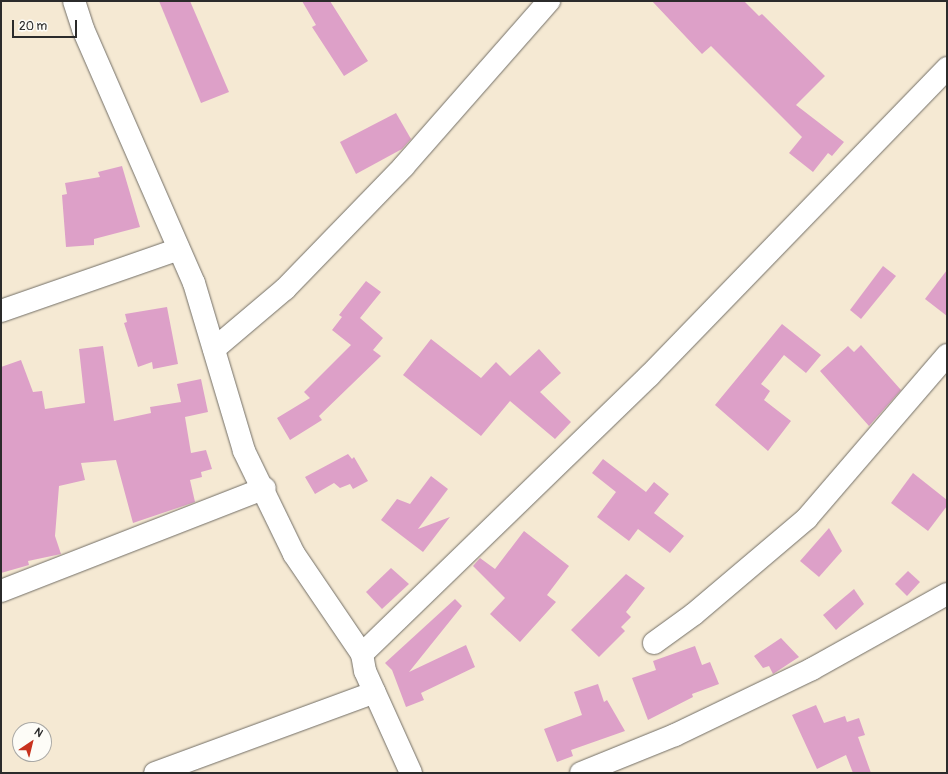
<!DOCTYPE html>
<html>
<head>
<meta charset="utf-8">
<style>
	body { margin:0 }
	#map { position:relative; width:948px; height:774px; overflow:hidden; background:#f5e9d3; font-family:Pangolin,sans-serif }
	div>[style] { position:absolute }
	.building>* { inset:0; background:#dda0c8 }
	.roads { filter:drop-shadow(0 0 1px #726e66) drop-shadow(0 0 1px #726e66) }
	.minor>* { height:22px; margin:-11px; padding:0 11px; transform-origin:11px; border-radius:11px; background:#fff }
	span { translate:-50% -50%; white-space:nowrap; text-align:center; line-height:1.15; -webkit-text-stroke:3px #fdfcf7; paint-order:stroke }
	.frame { position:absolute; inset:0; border:2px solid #2b2b2b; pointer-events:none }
	.north { position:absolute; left:12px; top:722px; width:40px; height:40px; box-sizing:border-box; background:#fdfcf7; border:1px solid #a9a8a5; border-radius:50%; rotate:35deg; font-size:11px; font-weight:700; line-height:16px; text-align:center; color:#2b2b2b }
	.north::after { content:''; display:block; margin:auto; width:14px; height:18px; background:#c8321e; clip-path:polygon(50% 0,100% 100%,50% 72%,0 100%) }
	.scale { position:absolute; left:12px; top:20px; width:65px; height:18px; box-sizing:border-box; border:2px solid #2b2b2b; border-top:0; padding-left:5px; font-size:12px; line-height:14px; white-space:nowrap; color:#2b2b2b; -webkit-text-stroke:3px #fdfcf7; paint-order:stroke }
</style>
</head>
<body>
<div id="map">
	<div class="building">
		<i style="clip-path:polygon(159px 1px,190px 1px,229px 92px,201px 103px)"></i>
		<i style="clip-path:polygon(302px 1px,330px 1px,368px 61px,344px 76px,312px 27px,316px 25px)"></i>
		<i style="clip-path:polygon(652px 1px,744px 1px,759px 16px,762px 14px,825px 76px,796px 105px,844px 142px,832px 156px,828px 153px,813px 172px,789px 153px,802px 137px,711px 46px,702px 54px)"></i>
		<i style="clip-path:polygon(396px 113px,411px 139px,402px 149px,356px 174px,340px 142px)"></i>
		<i style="clip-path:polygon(122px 166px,140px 227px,94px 239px,94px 245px,66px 247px,62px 195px,67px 194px,65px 183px,100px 177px,98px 172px)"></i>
		<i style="clip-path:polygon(883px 266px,896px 276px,861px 319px,850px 310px)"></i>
		<i style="clip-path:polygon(947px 270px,947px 316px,925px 299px)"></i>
		<i style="clip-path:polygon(366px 281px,381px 292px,360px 318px,383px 338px,373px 350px,381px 356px,319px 416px,322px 420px,290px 440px,277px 418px,310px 398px,304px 392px,351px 345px,332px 330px,342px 317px,339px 315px)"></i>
		<i style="clip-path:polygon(167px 307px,178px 364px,153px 369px,152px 362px,138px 367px,124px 323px,127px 322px,125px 314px)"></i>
		<i style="clip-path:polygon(782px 324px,821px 355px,806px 373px,784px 355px,761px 384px,770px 391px,764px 400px,791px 421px,768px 451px,715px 405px)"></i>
		<i style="clip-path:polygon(431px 339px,481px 378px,496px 362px,510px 376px,539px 349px,561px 373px,540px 392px,571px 422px,555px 439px,510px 401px,481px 436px,403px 375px)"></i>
		<i style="clip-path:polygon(861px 345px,901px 390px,869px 426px,820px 371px,848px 346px,854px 352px)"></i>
		<i style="clip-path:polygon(103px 346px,114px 421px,151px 413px,150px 407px,181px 402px,177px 384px,201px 379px,208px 412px,185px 417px,191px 453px,206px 450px,212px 469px,201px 472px,202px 477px,190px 480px,195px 502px,133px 523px,116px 460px,81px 463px,85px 480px,59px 486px,55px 536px,61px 554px,28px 561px,29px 565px,1px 573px,1px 367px,21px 360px,33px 392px,42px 391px,45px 409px,85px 403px,79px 349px)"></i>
		<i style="clip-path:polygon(348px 454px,352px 459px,354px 457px,368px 481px,353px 489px,350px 484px,340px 488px,334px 483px,315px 494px,305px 477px)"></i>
		<i style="clip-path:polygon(603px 459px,646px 492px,654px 482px,669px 494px,654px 513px,684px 536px,670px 553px,638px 529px,629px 541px,597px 517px,616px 492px,592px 473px)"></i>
		<i style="clip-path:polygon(913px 473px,947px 500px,947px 506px,928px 531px,891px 503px)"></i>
		<i style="clip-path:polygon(431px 476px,448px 489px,418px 529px,450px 517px,423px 552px,381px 520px,397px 499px,410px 504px)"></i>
		<i style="clip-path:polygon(829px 528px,842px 551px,819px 577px,800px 561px)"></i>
		<i style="clip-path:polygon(524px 531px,569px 566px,547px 595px,556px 602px,520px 642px,490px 614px,505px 598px,473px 566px,480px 558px,495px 569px)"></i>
		<i style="clip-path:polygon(391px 568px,409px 584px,382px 609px,366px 592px)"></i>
		<i style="clip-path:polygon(908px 571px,920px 582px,907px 596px,895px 584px)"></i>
		<i style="clip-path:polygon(626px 574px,645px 588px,626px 612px,631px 617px,621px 627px,625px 631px,599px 657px,571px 630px)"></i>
		<i style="clip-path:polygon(854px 589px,864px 604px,836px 630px,823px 615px)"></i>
		<i style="clip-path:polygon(455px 599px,462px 606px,409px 672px,466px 645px,475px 667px,421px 693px,424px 700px,406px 707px,392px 670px,385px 663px)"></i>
		<i style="clip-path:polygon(781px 638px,799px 657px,773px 674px,769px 666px,763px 668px,754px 656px)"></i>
		<i style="clip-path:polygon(695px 646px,702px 665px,710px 662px,719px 684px,692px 694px,693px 697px,648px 720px,632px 678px,656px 670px,653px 661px)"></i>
		<i style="clip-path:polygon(598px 684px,604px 702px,607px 700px,625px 731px,571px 750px,573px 756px,557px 762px,544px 729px,582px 715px,574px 692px)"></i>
		<i style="clip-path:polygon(816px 705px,824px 723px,845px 716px,847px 722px,859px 718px,865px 735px,858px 737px,871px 773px,853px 773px,846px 755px,817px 769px,792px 715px)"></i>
	</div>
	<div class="roads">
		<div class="minor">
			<i style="left:74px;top:1px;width:29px;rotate:72deg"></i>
			<i style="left:83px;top:29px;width:277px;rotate:66.4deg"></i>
			<i style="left:194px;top:283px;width:175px;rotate:73.4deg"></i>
			<i style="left:244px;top:451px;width:114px;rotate:64.1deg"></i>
			<i style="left:294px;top:554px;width:121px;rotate:55.8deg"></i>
			<i style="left:362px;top:654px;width:17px;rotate:80deg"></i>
			<i style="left:365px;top:671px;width:112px;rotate:65.7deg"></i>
			<i style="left:1px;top:311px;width:188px;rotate:-19.2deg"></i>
			<i style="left:214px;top:349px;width:93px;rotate:-40.2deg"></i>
			<i style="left:285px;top:289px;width:171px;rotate:-45.9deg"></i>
			<i style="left:404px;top:166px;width:220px;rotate:-48.7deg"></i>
			<i style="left:1px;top:591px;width:283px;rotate:-21.3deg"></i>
			<i style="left:654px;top:643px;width:49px;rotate:-35.9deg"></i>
			<i style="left:694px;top:614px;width:148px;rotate:-40.3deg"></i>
			<i style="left:807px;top:518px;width:215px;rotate:-49.3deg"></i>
			<i style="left:362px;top:654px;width:400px;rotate:-44.1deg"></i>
			<i style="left:649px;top:376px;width:429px;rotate:-45.9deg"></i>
			<i style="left:155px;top:773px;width:234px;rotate:-20.2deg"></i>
			<i style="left:581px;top:773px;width:101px;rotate:-22deg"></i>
			<i style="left:675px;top:735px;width:152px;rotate:-25.7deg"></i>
			<i style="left:812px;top:669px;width:154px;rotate:-29.1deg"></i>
		</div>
	</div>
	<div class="frame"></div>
	<div class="north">N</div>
	<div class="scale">20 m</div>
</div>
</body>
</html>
